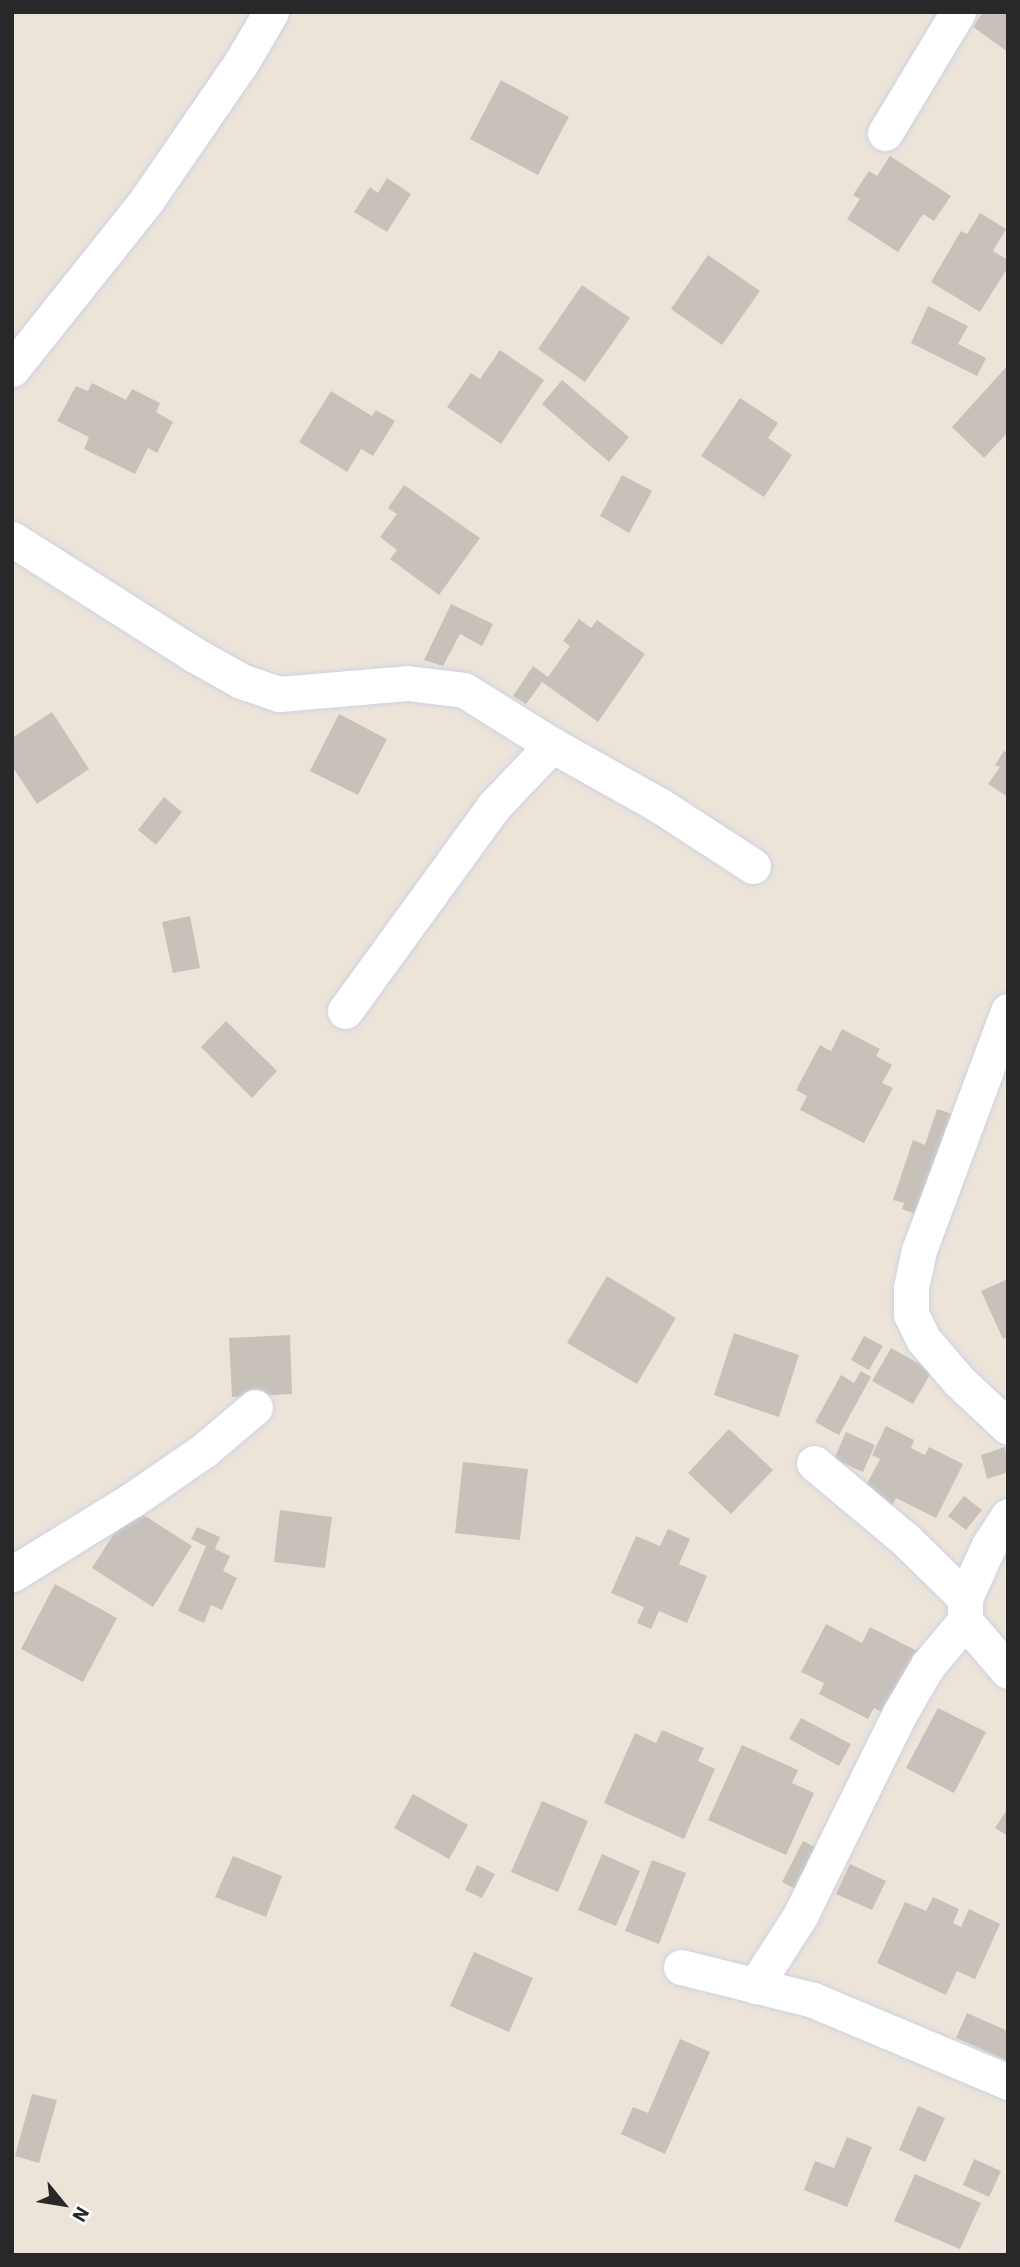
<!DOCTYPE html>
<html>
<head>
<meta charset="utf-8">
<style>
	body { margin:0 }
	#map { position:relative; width:1020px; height:2267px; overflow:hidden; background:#ece4d9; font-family:"IBM Plex Sans",sans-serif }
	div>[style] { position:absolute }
	.building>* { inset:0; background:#c7c1b9 }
	.roads { filter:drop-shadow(0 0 2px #ced1e3) drop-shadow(0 0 2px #ced1e3) }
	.minor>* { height:35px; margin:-17.5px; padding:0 17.5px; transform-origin:17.5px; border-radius:17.5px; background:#fff }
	span { translate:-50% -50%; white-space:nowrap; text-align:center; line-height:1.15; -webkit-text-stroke:6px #fff; paint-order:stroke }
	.frame { position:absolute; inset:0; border:14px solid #282828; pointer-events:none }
	.north { position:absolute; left:28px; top:2169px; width:70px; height:70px; -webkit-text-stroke:5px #fff; paint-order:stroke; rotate:120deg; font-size:19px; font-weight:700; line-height:28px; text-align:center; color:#282828 }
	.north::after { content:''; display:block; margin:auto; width:24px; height:32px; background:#282828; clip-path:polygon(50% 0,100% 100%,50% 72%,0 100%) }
</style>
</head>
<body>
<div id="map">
	<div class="building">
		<i style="clip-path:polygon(983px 12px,1008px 12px,1008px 52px,973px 27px)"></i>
		<i style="clip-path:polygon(501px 80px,569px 117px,538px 175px,470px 139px)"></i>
		<i style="clip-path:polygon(890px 156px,951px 196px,934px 221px,923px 214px,898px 252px,847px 219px,860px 199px,853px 195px,869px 171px,877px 176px)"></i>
		<i style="clip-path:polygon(387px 178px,411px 194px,387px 232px,354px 212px,370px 187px,378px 193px)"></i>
		<i style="clip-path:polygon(980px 213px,1006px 229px,993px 251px,1008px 260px,1008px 267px,980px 312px,931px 282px,961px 231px,967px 234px)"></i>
		<i style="clip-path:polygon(708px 255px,760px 291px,722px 345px,671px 309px)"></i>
		<i style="clip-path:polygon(582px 285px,630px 318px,585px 382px,538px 349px)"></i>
		<i style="clip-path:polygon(928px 306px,968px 326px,958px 344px,986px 358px,977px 376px,911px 343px)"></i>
		<i style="clip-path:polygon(500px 350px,544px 380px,501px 444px,447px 407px,471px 373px,480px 379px)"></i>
		<i style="clip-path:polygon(1008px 365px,1008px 432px,984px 458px,952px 427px)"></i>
		<i style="clip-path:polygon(562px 380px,629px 437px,609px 462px,542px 404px)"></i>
		<i style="clip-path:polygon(92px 383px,126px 400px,132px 389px,160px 403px,156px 412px,173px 422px,157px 453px,148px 448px,135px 474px,84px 449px,89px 437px,57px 421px,76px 386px,88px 391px)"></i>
		<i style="clip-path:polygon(331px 391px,372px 416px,376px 410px,395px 421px,373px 456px,361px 449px,347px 472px,299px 442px)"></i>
		<i style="clip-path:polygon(740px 398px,778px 423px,768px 438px,792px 455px,764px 497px,701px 456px)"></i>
		<i style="clip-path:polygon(622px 475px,652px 491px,629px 533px,600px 516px)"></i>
		<i style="clip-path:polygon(404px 485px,480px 538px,439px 595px,390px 559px,397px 550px,380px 537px,397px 514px,388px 508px)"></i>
		<i style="clip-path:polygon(451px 604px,493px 624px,482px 646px,460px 634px,443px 666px,424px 660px)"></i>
		<i style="clip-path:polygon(579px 619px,591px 628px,597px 620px,645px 654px,598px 722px,542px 682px,526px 704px,513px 696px,533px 666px,548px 677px,570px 646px,563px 641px)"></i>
		<i style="clip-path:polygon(52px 712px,89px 769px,37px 804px,12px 766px,12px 738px)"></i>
		<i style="clip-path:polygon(339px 714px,387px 739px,358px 795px,310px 771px)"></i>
		<i style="clip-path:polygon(1004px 751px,1008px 753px,1008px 797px,988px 784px,1000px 767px,995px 765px)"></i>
		<i style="clip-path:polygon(164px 797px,182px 812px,156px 845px,138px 830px)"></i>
		<i style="clip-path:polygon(190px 916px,200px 968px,173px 973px,162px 922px)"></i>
		<i style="clip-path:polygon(226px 1021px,277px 1071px,252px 1098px,201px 1047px)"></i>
		<i style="clip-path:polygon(842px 1029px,880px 1049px,876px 1056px,892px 1065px,882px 1083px,893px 1088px,864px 1143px,800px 1110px,807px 1096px,796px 1090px,820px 1045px,831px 1051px)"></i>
		<i style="clip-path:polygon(937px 1109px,959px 1116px,924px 1217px,902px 1209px,904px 1203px,893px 1200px,913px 1140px,925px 1145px)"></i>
		<i style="clip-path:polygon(607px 1276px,676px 1318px,637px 1384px,567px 1343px)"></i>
		<i style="clip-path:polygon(1008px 1279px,1008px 1336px,1003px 1339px,981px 1291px)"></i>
		<i style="clip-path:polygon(734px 1333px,799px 1355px,779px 1417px,714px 1395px)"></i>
		<i style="clip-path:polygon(290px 1335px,292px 1394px,232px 1397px,229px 1338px)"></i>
		<i style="clip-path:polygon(864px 1336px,883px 1346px,869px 1370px,851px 1360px)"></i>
		<i style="clip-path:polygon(891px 1348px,932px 1371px,913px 1404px,872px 1381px)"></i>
		<i style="clip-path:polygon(861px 1371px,871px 1377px,839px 1435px,815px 1422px,841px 1375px,854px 1383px)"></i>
		<i style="clip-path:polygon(886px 1426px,914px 1440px,911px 1448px,925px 1455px,929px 1447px,963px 1464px,936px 1518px,896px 1498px,892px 1506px,863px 1491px,880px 1459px,872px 1455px)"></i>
		<i style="clip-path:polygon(729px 1429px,773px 1470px,731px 1514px,688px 1473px)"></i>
		<i style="clip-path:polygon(846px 1432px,875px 1445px,863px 1472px,834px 1459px)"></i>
		<i style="clip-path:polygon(1005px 1447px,1008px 1472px,987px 1479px,981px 1455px)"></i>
		<i style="clip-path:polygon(463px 1462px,528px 1469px,520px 1540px,455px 1533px)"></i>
		<i style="clip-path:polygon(964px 1496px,982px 1510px,966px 1530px,948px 1516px)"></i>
		<i style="clip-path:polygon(131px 1507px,192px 1546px,153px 1607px,92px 1568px)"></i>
		<i style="clip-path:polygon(280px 1510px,332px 1517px,325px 1568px,274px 1562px)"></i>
		<i style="clip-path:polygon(197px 1527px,220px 1537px,215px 1549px,230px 1556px,223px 1571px,237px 1578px,222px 1610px,211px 1605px,204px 1623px,178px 1611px,206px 1546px,191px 1539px)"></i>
		<i style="clip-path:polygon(668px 1529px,690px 1539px,679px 1564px,707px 1576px,687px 1623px,659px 1611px,651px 1629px,637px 1623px,644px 1607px,611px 1593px,636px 1536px,660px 1546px)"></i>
		<i style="clip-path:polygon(55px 1584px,117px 1618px,83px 1682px,21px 1649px)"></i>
		<i style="clip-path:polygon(826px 1624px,862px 1643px,870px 1627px,921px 1653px,889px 1716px,874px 1708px,868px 1719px,819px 1694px,824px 1683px,801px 1672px)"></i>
		<i style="clip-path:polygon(938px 1708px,986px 1732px,954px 1793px,906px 1768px)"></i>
		<i style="clip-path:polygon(801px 1718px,851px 1744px,839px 1766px,789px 1739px)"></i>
		<i style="clip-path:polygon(662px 1730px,704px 1748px,698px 1761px,715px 1769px,684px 1839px,604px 1803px,635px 1733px,656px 1743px)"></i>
		<i style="clip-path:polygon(742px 1745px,798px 1770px,792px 1783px,814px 1793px,786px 1855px,708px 1820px)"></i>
		<i style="clip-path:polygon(413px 1794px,468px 1825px,449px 1859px,394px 1828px)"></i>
		<i style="clip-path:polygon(542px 1801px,588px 1821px,558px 1892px,511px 1872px)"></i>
		<i style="clip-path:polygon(1008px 1808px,1008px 1836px,995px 1828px)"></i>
		<i style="clip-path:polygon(803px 1841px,825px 1852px,803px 1893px,782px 1882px)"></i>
		<i style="clip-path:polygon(602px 1854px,640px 1871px,616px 1926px,578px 1910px)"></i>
		<i style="clip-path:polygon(233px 1856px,282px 1876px,266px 1917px,215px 1897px)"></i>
		<i style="clip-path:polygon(652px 1860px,686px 1873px,659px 1944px,625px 1931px)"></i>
		<i style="clip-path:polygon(850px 1864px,886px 1881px,872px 1910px,836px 1894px)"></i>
		<i style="clip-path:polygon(477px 1865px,495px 1874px,482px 1898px,465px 1890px)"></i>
		<i style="clip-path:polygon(933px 1897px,959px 1909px,953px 1923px,961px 1927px,969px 1909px,1000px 1924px,975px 1979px,957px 1971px,946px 1995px,877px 1963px,905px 1902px,926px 1911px)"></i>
		<i style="clip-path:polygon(474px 1952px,533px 1978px,509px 2032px,450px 2006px)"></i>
		<i style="clip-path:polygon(967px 2013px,1008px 2031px,1008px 2061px,956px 2038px)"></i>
		<i style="clip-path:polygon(680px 2039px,710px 2052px,665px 2154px,621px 2134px,633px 2107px,648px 2113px)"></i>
		<i style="clip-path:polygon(32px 2094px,57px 2100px,39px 2163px,15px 2156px)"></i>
		<i style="clip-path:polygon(918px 2106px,945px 2118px,925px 2162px,899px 2150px)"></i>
		<i style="clip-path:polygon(847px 2137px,872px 2147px,847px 2207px,804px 2190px,815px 2161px,834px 2168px)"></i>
		<i style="clip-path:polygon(974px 2159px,1001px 2171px,989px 2197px,963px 2185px)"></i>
		<i style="clip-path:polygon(915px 2174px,981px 2203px,960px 2249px,894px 2221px)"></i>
	</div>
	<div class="roads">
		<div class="minor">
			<i style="left:885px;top:133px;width:141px;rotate:-58.9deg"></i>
			<i style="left:12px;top:369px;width:215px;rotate:-51.4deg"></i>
			<i style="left:146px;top:201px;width:168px;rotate:-55.5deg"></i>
			<i style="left:241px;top:63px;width:59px;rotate:-59.5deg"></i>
			<i style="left:12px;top:539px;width:217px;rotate:32.4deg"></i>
			<i style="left:195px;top:655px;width:53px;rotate:29.5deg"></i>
			<i style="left:241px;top:681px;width:40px;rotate:18.9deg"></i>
			<i style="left:279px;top:694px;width:128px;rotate:-4.9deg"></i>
			<i style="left:407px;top:683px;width:57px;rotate:7deg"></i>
			<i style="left:464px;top:690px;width:104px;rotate:32deg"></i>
			<i style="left:552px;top:745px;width:123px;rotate:29.3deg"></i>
			<i style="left:659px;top:805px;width:112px;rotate:33deg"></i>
			<i style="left:345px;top:1011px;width:252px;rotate:-54deg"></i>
			<i style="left:493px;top:807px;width:86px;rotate:-46.4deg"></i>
			<i style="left:1008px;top:1011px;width:255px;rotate:110.4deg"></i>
			<i style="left:919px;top:1250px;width:38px;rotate:102deg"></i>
			<i style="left:911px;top:1287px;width:27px;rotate:90deg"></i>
			<i style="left:911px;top:1314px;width:28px;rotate:64deg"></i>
			<i style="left:923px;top:1339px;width:55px;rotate:49.4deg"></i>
			<i style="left:959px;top:1381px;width:67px;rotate:43.2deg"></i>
			<i style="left:814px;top:1463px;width:119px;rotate:39.9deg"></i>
			<i style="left:905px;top:1539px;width:84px;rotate:44.5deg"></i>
			<i style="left:1008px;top:1516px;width:35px;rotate:123deg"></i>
			<i style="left:989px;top:1545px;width:58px;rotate:114.4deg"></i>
			<i style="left:965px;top:1598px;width:23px;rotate:90deg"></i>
			<i style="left:965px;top:1621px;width:66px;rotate:49.3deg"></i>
			<i style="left:12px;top:1574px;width:141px;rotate:-31.7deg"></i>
			<i style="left:132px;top:1500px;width:86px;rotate:-34.6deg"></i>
			<i style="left:203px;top:1451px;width:68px;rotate:-40.2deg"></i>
			<i style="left:681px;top:1967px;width:136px;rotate:14deg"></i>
			<i style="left:813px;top:2000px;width:212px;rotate:22.8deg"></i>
			<i style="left:755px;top:1986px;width:83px;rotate:-57.3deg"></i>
			<i style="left:800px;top:1916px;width:226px;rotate:-63.8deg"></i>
			<i style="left:900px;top:1713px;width:56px;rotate:-59.7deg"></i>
			<i style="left:928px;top:1665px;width:57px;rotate:-49.9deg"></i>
		</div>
	</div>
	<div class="frame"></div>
	<div class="north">N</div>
</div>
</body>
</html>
